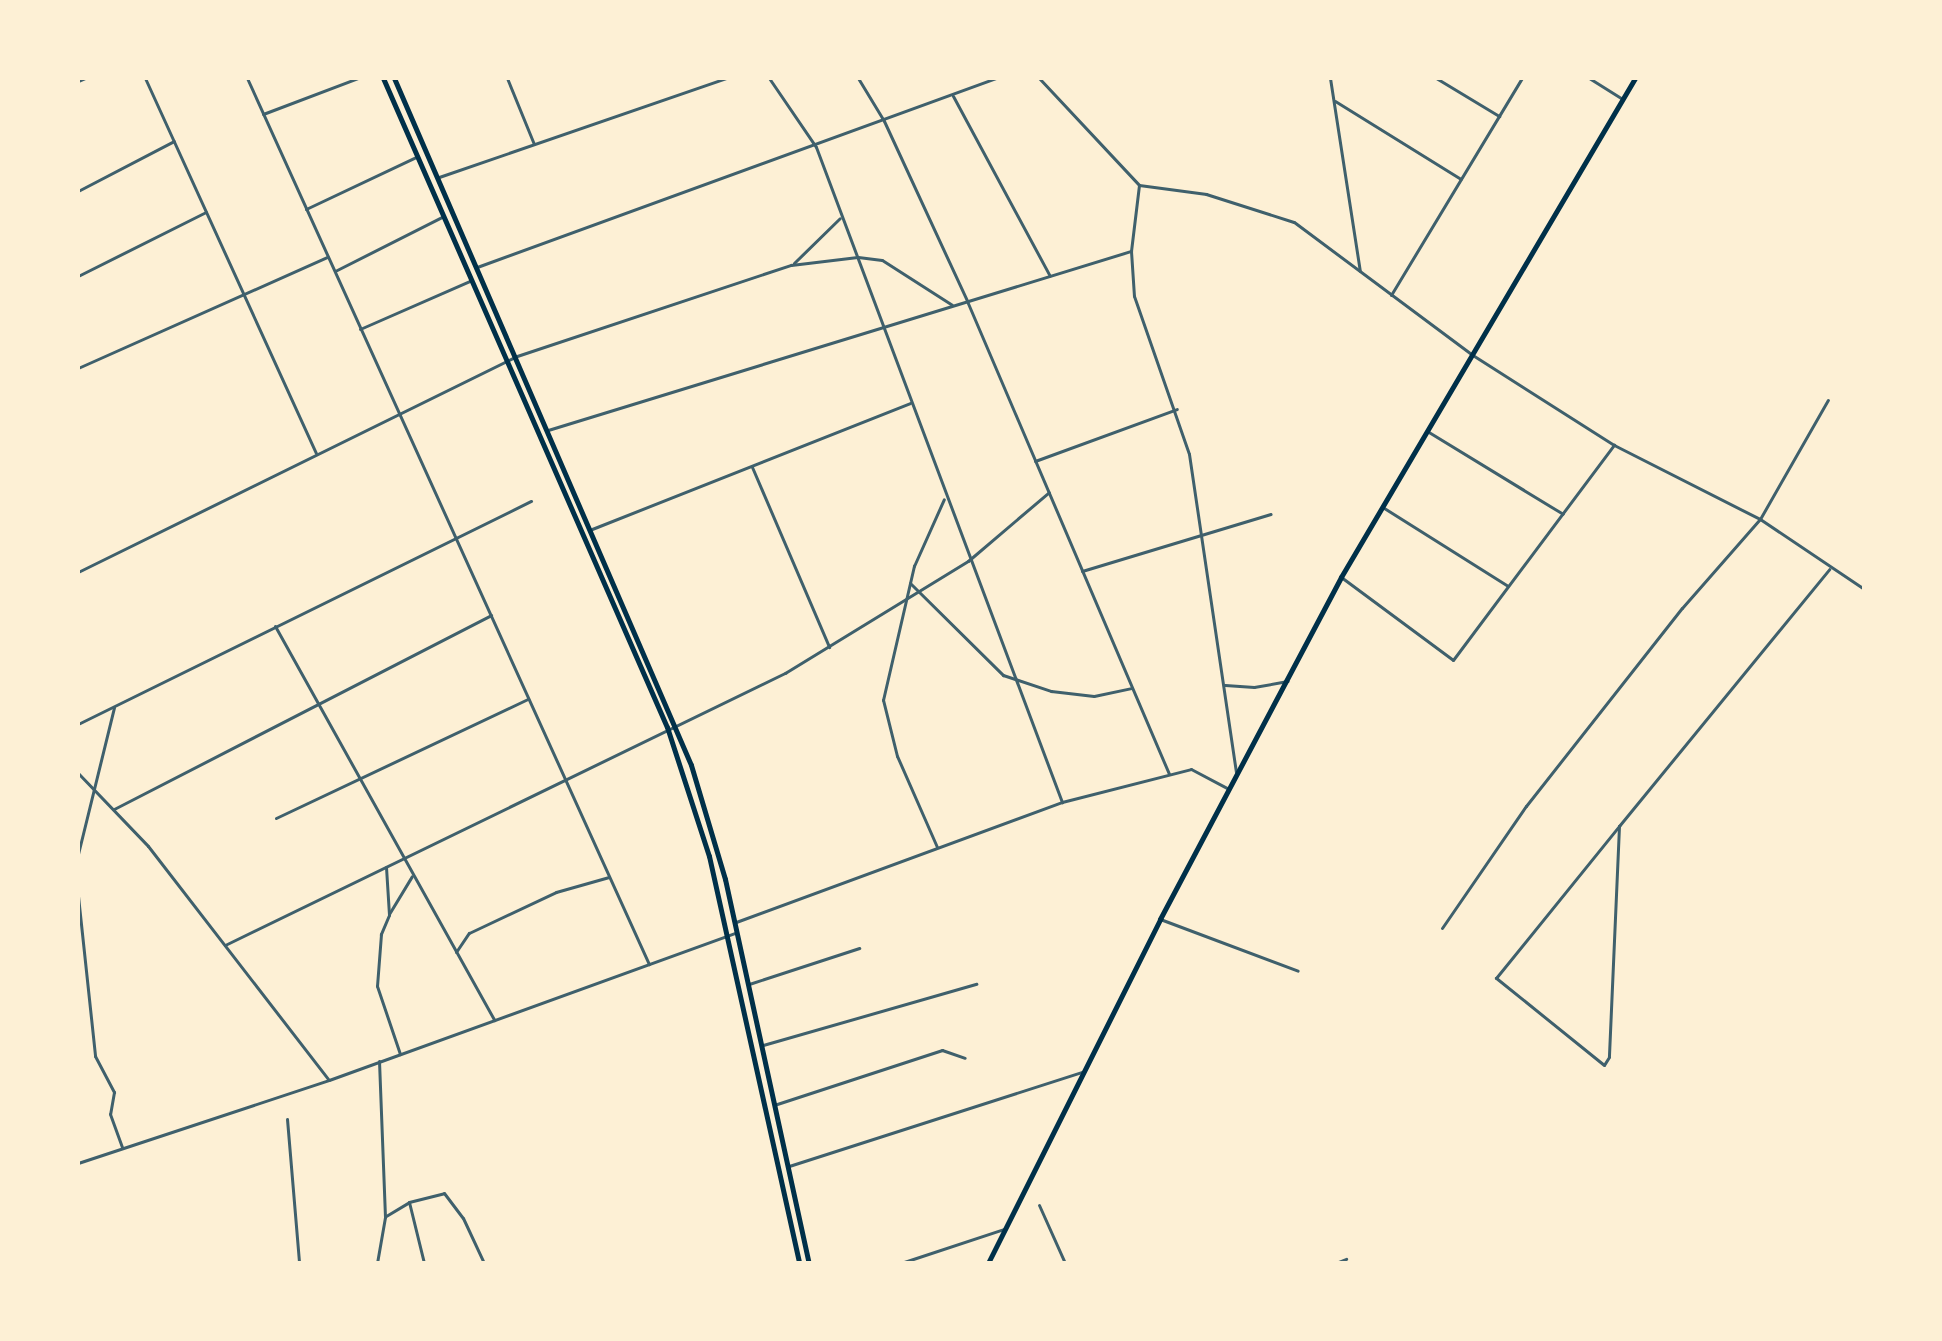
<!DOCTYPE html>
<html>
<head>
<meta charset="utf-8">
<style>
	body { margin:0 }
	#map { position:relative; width:1942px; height:1341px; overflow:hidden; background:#fdf0d5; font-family:"Fira Sans Condensed",sans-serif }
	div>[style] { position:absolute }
	.minor>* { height:3px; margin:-1.5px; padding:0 1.5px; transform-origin:1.5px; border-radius:1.5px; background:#3f606c }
	.primary>* { height:5px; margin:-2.5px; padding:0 2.5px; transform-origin:2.5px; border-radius:2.5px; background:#003049 }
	span { translate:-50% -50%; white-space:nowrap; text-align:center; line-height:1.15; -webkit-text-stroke:6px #fdf0d5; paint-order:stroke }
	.frame { position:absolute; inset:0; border:80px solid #fdf0d5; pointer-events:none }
</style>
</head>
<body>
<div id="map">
	<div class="minor">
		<i style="left:145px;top:78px;width:412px;rotate:65.5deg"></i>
		<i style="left:247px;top:78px;width:973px;rotate:65.6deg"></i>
		<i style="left:507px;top:78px;width:71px;rotate:67.8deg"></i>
		<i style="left:769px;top:78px;width:83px;rotate:55.7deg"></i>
		<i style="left:816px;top:147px;width:700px;rotate:69.42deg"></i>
		<i style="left:858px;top:78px;width:50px;rotate:58.8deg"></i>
		<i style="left:884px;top:121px;width:198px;rotate:65.2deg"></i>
		<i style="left:967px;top:301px;width:514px;rotate:66.87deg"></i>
		<i style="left:1039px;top:78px;width:146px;rotate:46.9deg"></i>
		<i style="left:1139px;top:185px;width:68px;rotate:7.7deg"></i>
		<i style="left:1206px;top:194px;width:92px;rotate:17.7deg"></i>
		<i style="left:1294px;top:222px;width:221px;rotate:36.7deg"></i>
		<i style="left:1471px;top:354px;width:169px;rotate:32.5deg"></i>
		<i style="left:1614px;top:445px;width:164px;rotate:26.9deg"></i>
		<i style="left:1760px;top:519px;width:125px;rotate:33.9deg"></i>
		<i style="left:1330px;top:78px;width:195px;rotate:81.2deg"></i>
		<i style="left:1436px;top:78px;width:74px;rotate:31.1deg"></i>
		<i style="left:1589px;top:78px;width:39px;rotate:32deg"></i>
		<i style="left:78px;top:81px;width:8px;rotate:-23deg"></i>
		<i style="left:953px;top:96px;width:204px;rotate:61.7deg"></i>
		<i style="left:1335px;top:101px;width:148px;rotate:31.8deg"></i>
		<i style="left:263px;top:114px;width:102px;rotate:-20.8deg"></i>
		<i style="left:439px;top:177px;width:305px;rotate:-19deg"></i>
		<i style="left:1139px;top:185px;width:66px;rotate:96.9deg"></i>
		<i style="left:1131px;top:251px;width:45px;rotate:86.2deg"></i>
		<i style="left:1134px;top:296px;width:167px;rotate:70.8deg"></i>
		<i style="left:1189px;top:454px;width:321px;rotate:81.6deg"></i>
		<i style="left:78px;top:191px;width:108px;rotate:-27.5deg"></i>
		<i style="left:306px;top:209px;width:122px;rotate:-25.3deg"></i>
		<i style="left:794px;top:263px;width:64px;rotate:-44.4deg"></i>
		<i style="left:477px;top:267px;width:552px;rotate:-20.01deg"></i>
		<i style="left:335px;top:271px;width:120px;rotate:-26.8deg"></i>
		<i style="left:78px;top:276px;width:143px;rotate:-26.6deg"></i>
		<i style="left:1391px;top:295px;width:253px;rotate:-58.9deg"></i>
		<i style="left:360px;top:329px;width:120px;rotate:-23.6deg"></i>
		<i style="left:78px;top:368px;width:273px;rotate:-24deg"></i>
		<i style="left:548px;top:430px;width:610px;rotate:-17.07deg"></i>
		<i style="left:1427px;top:431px;width:159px;rotate:31.4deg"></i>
		<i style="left:1035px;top:461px;width:151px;rotate:-20.1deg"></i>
		<i style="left:752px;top:467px;width:196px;rotate:66.8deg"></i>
		<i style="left:1384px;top:508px;width:146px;rotate:32.2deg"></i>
		<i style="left:592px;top:529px;width:342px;rotate:-21.6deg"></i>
		<i style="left:1082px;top:571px;width:197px;rotate:-16.8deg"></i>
		<i style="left:78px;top:572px;width:486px;rotate:-26.2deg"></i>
		<i style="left:514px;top:357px;width:292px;rotate:-18.4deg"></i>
		<i style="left:791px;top:265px;width:67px;rotate:-6.8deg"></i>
		<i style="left:858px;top:257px;width:24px;rotate:7deg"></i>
		<i style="left:882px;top:260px;width:83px;rotate:32.7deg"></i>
		<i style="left:1341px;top:577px;width:139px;rotate:36.5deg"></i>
		<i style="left:1453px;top:660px;width:269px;rotate:-53.2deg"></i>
		<i style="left:910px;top:583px;width:131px;rotate:44.7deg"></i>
		<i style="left:1003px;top:675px;width:51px;rotate:18.4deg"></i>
		<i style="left:1051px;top:691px;width:43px;rotate:6.6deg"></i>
		<i style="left:1094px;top:696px;width:38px;rotate:-12deg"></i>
		<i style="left:275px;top:626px;width:451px;rotate:60.9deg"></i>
		<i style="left:1225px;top:685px;width:29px;rotate:4deg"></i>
		<i style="left:1254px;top:687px;width:34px;rotate:-10deg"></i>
		<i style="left:78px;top:724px;width:505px;rotate:-26.21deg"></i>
		<i style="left:78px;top:773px;width:101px;rotate:46.2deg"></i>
		<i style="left:148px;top:846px;width:294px;rotate:52.3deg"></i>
		<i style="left:114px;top:809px;width:424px;rotate:-27.2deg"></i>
		<i style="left:276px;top:818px;width:279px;rotate:-25.3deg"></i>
		<i style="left:1619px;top:826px;width:231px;rotate:92.5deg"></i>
		<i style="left:1609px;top:1057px;width:9px;rotate:122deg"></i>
		<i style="left:1604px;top:1065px;width:139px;rotate:-141.1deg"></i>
		<i style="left:1496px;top:978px;width:196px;rotate:-51deg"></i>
		<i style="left:1619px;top:826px;width:332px;rotate:-50.7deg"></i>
		<i style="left:937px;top:847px;width:99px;rotate:-113.7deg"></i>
		<i style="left:897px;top:756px;width:58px;rotate:-104deg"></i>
		<i style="left:883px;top:700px;width:138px;rotate:-77deg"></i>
		<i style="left:914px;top:566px;width:73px;rotate:-65.9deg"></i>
		<i style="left:78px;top:854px;width:151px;rotate:-76.2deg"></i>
		<i style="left:386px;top:867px;width:48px;rotate:86.4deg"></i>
		<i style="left:389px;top:915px;width:21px;rotate:113deg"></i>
		<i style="left:381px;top:934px;width:52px;rotate:94.4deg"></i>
		<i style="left:377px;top:986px;width:72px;rotate:71.3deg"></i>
		<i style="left:78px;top:896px;width:161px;rotate:83.9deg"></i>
		<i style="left:95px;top:1056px;width:41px;rotate:62.2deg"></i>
		<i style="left:114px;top:1092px;width:22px;rotate:100deg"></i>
		<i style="left:110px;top:1114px;width:35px;rotate:70deg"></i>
		<i style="left:389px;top:914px;width:44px;rotate:-58.8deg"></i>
		<i style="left:1160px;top:919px;width:147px;rotate:20.6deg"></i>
		<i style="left:736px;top:922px;width:347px;rotate:-20.2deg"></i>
		<i style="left:1062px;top:802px;width:133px;rotate:-14.3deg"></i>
		<i style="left:1191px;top:769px;width:43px;rotate:27.8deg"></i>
		<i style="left:1442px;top:928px;width:148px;rotate:-55.5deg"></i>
		<i style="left:1526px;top:806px;width:252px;rotate:-51.8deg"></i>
		<i style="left:1682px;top:608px;width:118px;rotate:-48.8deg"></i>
		<i style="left:1760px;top:519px;width:137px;rotate:-60.3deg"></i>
		<i style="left:225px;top:945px;width:623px;rotate:-25.91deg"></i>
		<i style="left:785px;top:673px;width:215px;rotate:-31.5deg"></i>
		<i style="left:968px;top:561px;width:106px;rotate:-40.4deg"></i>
		<i style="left:456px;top:952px;width:23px;rotate:-56deg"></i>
		<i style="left:469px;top:933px;width:96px;rotate:-25.2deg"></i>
		<i style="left:556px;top:892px;width:55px;rotate:-15.8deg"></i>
		<i style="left:749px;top:984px;width:116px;rotate:-18.1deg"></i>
		<i style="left:763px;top:1045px;width:222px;rotate:-16deg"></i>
		<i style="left:774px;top:1105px;width:177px;rotate:-18.1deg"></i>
		<i style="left:942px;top:1050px;width:24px;rotate:19deg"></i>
		<i style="left:287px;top:1119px;width:144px;rotate:85.2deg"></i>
		<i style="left:78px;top:1163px;width:264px;rotate:-18.3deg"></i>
		<i style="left:329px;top:1080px;width:432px;rotate:-19.9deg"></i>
		<i style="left:789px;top:1166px;width:307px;rotate:-17.8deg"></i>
		<i style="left:409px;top:1202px;width:63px;rotate:76.2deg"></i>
		<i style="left:1039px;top:1205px;width:64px;rotate:65.9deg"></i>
		<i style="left:386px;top:1216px;width:27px;rotate:-31deg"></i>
		<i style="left:409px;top:1202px;width:36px;rotate:-14deg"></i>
		<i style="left:444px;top:1193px;width:31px;rotate:53deg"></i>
		<i style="left:463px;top:1218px;width:50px;rotate:65deg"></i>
		<i style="left:377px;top:1263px;width:47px;rotate:-80.1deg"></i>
		<i style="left:385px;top:1217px;width:156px;rotate:-92.2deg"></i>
		<i style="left:901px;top:1263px;width:108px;rotate:-18.3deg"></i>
		<i style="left:1336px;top:1263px;width:11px;rotate:-22deg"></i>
	</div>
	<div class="primary">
		<i style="left:383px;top:78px;width:708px;rotate:66.37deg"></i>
		<i style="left:667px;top:727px;width:136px;rotate:72deg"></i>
		<i style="left:709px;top:856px;width:417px;rotate:77.5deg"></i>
		<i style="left:394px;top:78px;width:748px;rotate:66.62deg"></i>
		<i style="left:691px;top:765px;width:119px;rotate:73.4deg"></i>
		<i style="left:725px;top:879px;width:393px;rotate:77.7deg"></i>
		<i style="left:988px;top:1263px;width:385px;rotate:-63.4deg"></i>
		<i style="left:1160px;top:919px;width:387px;rotate:-62.1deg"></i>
		<i style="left:1341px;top:577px;width:579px;rotate:-59.49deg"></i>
	</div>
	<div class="frame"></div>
</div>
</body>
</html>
